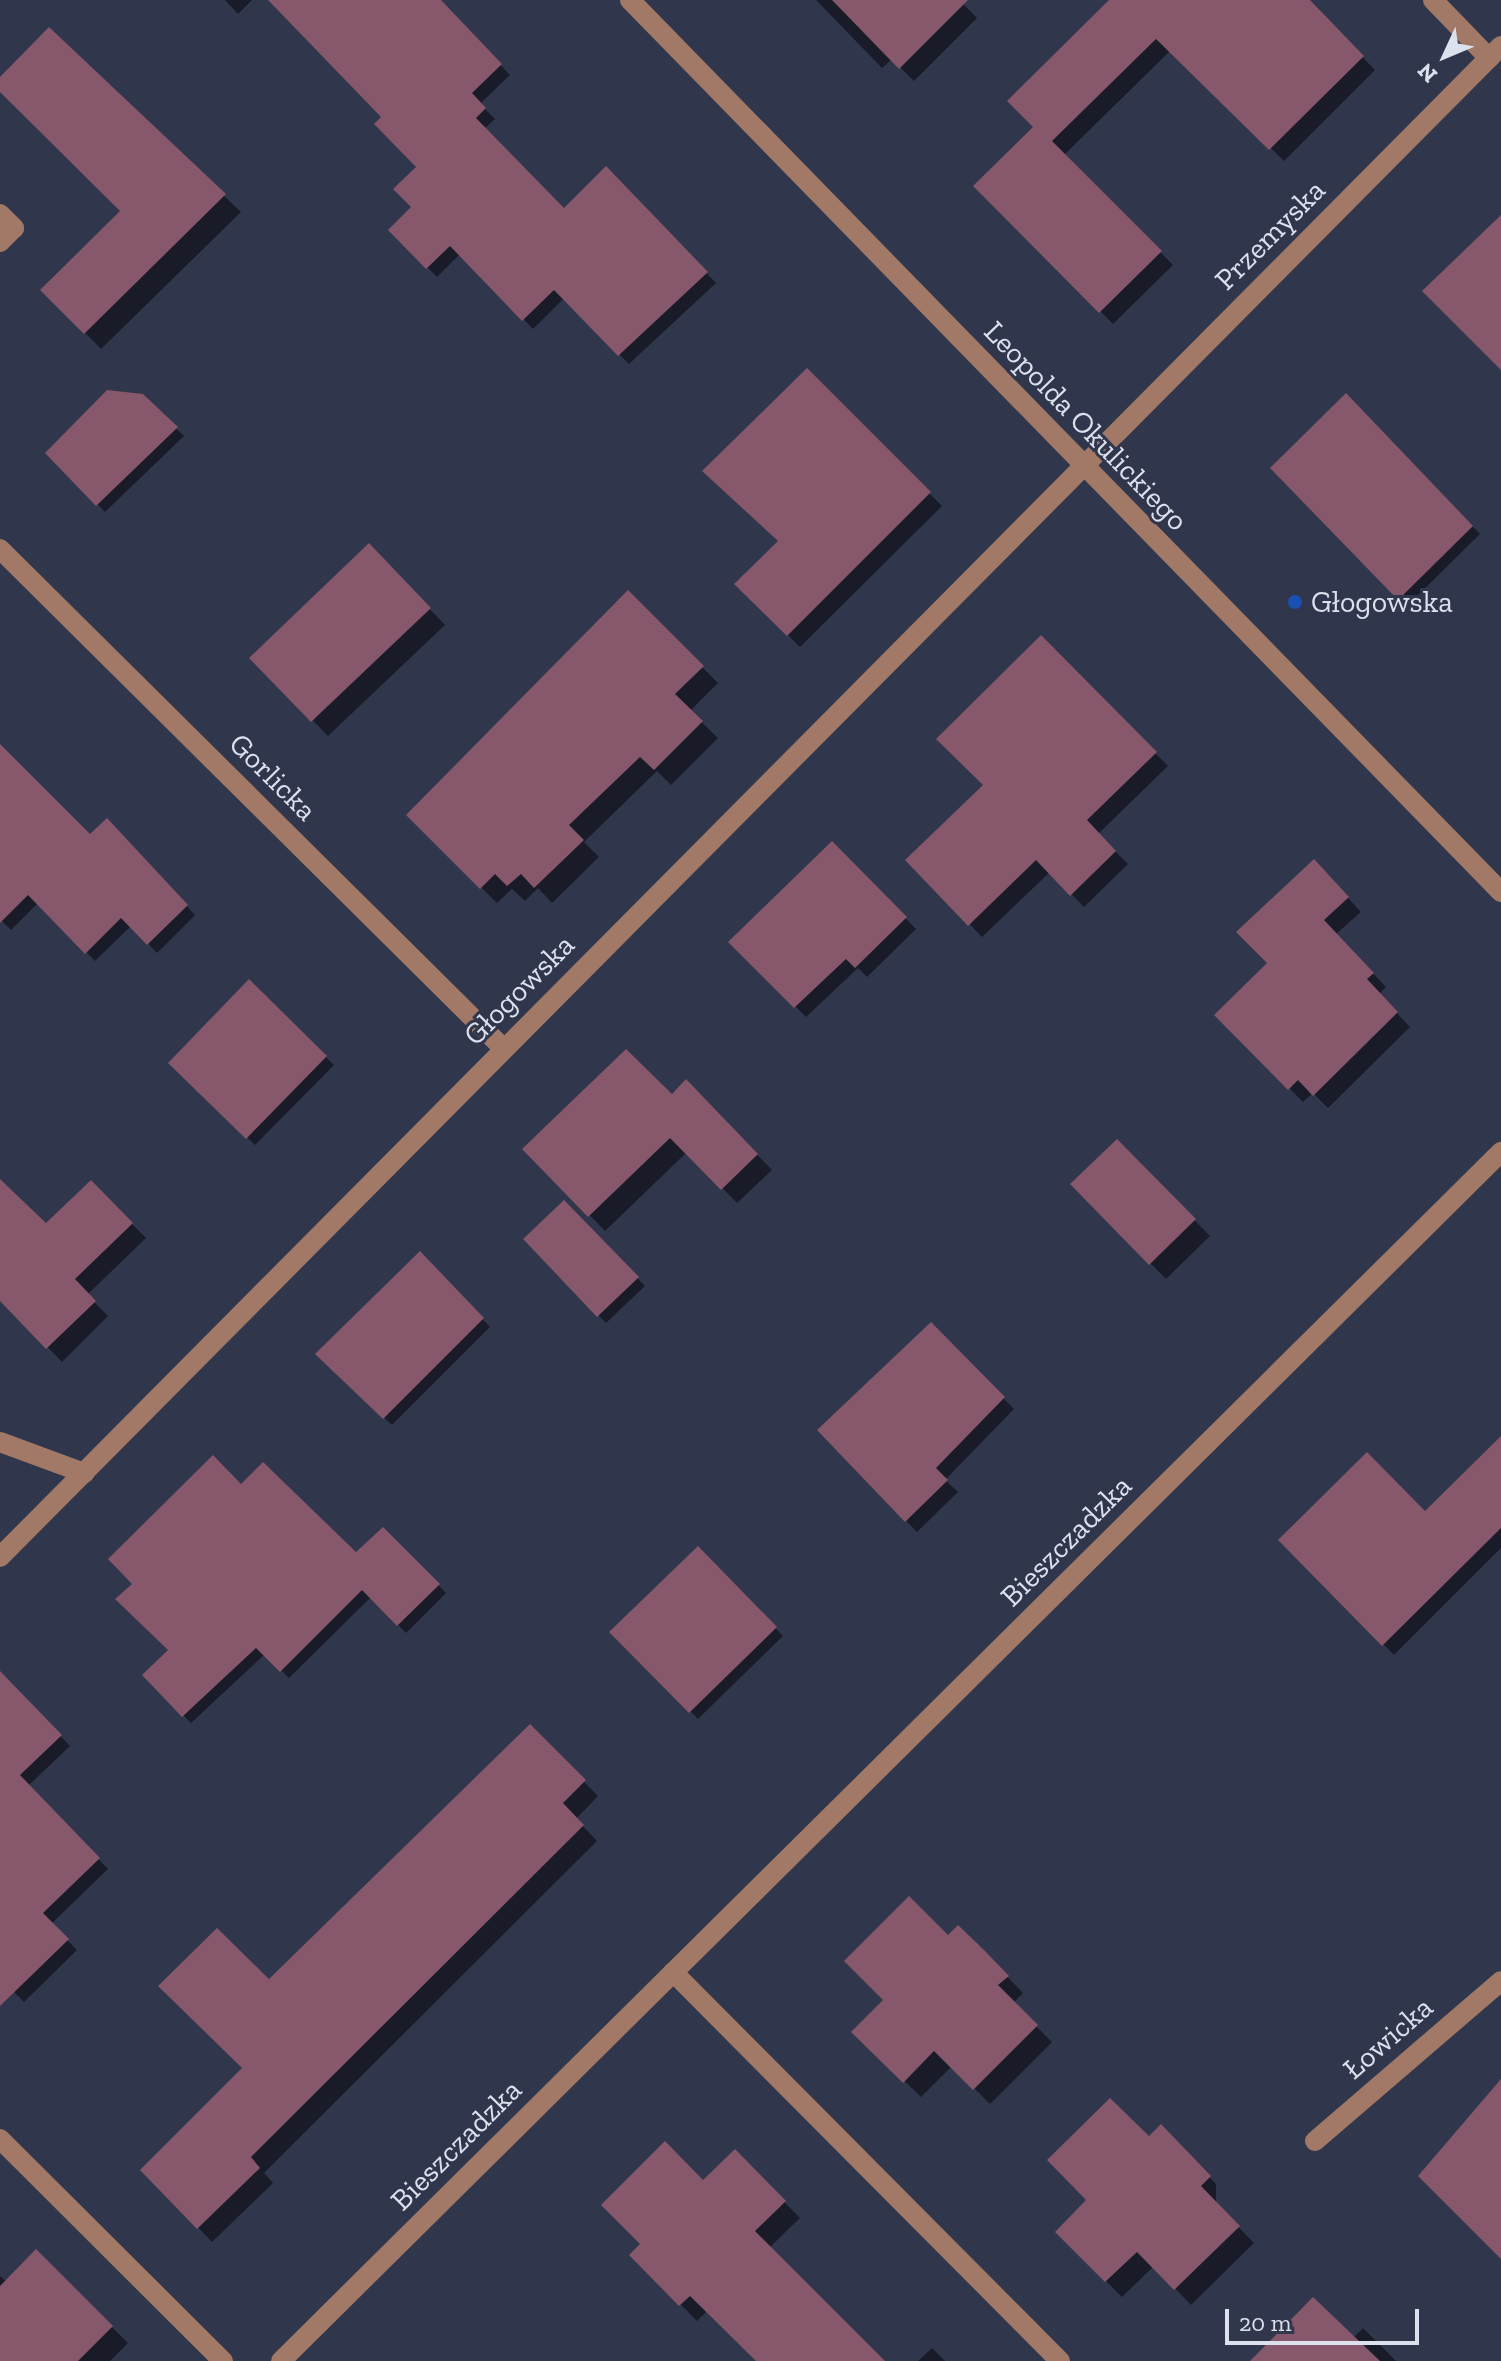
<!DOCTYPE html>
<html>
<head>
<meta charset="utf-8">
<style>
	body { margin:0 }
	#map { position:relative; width:1501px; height:2361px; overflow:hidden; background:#30364b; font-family:"Zilla Slab",serif }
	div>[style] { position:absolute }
	.shadow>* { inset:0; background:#0007 }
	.building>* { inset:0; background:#87576b }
	.minor>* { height:20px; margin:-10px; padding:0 10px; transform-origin:10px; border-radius:10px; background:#a17966 }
	.dots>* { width:22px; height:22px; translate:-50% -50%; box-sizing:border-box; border:4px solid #30364b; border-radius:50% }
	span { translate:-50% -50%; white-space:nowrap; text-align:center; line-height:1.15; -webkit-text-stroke:6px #30364b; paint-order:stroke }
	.street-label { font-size:30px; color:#dce1ee }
	.poi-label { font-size:30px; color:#dce1ee }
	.left { translate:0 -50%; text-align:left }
	.north { position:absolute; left:1405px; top:16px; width:80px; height:80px; -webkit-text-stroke:6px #30364b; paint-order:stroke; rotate:226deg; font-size:22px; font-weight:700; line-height:32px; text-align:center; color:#dce1ee }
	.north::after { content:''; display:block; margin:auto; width:28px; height:36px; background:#dce1ee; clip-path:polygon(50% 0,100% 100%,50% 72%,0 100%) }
	.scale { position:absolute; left:1225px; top:2309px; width:194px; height:36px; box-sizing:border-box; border:4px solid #dce1ee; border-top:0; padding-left:10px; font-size:24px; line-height:28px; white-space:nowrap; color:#dce1ee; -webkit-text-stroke:6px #30364b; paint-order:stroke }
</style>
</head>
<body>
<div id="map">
	<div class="shadow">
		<i style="clip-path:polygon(225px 0,252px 0,238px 14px)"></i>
		<i style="clip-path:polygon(271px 0,438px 0,510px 75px,480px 104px,495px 119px,484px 129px,564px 211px,606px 169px,716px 283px,629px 364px,564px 298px,533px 329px,460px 254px,437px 277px,391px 230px,414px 207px,419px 167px,384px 117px)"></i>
		<i style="clip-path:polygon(816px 0,959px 0,977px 18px,914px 81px,892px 59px,882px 68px)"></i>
		<i style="clip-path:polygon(1110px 0,1309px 2px,1375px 70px,1284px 161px,1171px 50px,1064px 155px,1173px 265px,1113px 324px,976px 186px,1036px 128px)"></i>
		<i style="clip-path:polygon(49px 30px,241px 212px,101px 349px,43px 290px,123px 211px,0 89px,0 79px)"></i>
		<i style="clip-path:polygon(807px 371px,942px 506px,800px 647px,737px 584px,780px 541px)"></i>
		<i style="clip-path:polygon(142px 396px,184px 436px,105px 512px,48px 453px)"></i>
		<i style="clip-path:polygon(1346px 396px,1480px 534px,1407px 606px,1273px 469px)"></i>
		<i style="clip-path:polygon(385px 562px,445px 625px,328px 736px,252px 658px)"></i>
		<i style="clip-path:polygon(628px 593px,718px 683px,690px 711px,718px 738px,671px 785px,657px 771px,584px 842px,599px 857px,552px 903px,538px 888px,525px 901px,512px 889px,497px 903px,409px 815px)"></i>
		<i style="clip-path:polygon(1041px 638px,1168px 766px,1098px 834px,1128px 864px,1084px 907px,1050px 872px,982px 937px,908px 860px,985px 785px)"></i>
		<i style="clip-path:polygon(0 766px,90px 837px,116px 830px,195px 915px,157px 953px,131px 926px,95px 961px,38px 903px,11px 930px,0 919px)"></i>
		<i style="clip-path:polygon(832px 844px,916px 929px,867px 977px,858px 968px,806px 1017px,731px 942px)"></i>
		<i style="clip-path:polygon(1327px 875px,1361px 912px,1336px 934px,1386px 987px,1379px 994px,1410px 1027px,1328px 1108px,1313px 1093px,1303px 1102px,1217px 1015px,1270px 963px)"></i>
		<i style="clip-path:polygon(249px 982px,334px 1065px,255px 1145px,170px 1063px)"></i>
		<i style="clip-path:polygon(686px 1082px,772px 1170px,737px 1203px,687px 1152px,605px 1231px,525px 1149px,672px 1096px)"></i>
		<i style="clip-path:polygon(1117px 1141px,1210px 1236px,1166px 1279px,1072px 1184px)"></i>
		<i style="clip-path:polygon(91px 1183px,146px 1238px,87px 1295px,108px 1316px,62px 1362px,0 1298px,0 1285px)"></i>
		<i style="clip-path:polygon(564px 1202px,645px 1286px,606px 1323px,525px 1239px)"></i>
		<i style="clip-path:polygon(420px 1254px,490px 1327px,392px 1425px,318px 1354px)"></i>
		<i style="clip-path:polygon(931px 1325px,1014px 1409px,945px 1480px,958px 1492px,917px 1532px,819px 1431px)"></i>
		<i style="clip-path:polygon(1501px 1438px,1501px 1548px,1394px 1655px,1281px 1540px,1425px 1513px)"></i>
		<i style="clip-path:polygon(241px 1486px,356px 1555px,383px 1529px,446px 1593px,406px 1633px,371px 1597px,289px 1678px,265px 1654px,191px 1723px,145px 1675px,170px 1650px)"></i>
		<i style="clip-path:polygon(698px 1548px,783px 1636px,698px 1719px,612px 1632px)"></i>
		<i style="clip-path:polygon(0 1673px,70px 1746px,28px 1786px,108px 1869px,51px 1924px,77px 1950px,24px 2002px,0 1978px)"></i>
		<i style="clip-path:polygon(530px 1727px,598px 1796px,576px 1819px,597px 1841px,264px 2173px,273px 2183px,212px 2242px,143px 2170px,245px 2068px)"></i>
		<i style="clip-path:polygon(948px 1938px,1000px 1969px,1023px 1993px,1013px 2003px,1052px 2042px,990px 2104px,952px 2066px,921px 2097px,854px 2032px)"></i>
		<i style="clip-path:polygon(1161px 2127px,1216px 2184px,1216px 2204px,1254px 2243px,1191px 2305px,1154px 2266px,1122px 2297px,1057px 2232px)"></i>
		<i style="clip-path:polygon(735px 2152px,800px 2218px,769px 2248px,882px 2361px,759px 2361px,708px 2310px,697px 2321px,632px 2255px)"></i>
		<i style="clip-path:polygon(36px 2252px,128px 2343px,110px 2361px,0 2361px,0 2276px,7px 2282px)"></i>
		<i style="clip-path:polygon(1363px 2328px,1396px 2361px,1253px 2361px,1353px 2338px)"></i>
		<i style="clip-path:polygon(932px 2348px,945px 2361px,918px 2361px)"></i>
	</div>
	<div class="building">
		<i style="clip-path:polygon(268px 0,441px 0,502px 64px,472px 93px,486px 108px,476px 118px,564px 208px,606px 166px,708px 272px,618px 356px,554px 290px,522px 321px,450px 246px,426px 269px,388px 230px,411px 207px,393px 189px,416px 167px,374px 124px,381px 117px)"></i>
		<i style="clip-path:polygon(832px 0,968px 0,899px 69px)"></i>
		<i style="clip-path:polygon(1109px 0,1310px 0,1364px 56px,1269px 150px,1156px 39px,1052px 141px,1162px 251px,1099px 313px,973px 186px,1033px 127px,1007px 101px)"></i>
		<i style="clip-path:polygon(49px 27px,226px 194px,84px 334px,40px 290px,120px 211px,0 92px,0 77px)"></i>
		<i style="clip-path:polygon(1501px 215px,1501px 370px,1422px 291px)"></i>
		<i style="clip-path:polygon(807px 368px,931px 492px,787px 636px,734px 584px,778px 541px,702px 471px)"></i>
		<i style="clip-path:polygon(107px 390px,143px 394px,178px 427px,96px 506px,45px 453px)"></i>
		<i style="clip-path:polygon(1346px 393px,1473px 526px,1398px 600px,1270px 468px)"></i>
		<i style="clip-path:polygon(369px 543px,431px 608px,311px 722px,249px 658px)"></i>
		<i style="clip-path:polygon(628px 590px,704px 666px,675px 694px,703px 721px,654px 770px,640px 757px,569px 825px,584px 840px,534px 888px,521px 874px,507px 886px,495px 874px,480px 889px,406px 815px)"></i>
		<i style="clip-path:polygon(1041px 635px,1157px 752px,1087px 820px,1116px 851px,1070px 896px,1036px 860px,968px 926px,905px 860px,983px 785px,936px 739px)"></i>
		<i style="clip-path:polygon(0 744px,90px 834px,107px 818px,188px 905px,147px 945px,121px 918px,85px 954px,28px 895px,0 923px)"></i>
		<i style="clip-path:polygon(832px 841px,907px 917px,855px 968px,846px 959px,794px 1008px,728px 942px)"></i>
		<i style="clip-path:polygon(1314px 859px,1349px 897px,1324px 920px,1374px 973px,1367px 979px,1398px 1012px,1313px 1096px,1298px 1080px,1288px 1090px,1214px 1015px,1267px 963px,1236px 932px)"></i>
		<i style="clip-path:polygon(249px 979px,327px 1056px,246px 1139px,168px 1063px)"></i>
		<i style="clip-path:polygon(626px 1049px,672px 1094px,686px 1079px,758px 1154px,721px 1190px,670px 1138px,588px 1217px,522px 1149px)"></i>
		<i style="clip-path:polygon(1117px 1139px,1196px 1219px,1149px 1265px,1070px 1184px)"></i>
		<i style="clip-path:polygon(0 1179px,46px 1223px,91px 1180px,133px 1223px,75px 1279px,96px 1301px,46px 1349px,0 1301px)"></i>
		<i style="clip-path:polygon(564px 1200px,639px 1277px,597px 1317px,523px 1239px)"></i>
		<i style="clip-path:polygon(420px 1251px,484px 1318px,383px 1419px,315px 1354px)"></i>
		<i style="clip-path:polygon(931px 1322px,1005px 1397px,936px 1468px,948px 1480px,905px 1522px,817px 1430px)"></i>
		<i style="clip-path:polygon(1501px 1436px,1501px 1528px,1382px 1646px,1278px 1540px,1367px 1452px,1425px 1511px)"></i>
		<i style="clip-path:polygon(213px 1455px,241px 1484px,263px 1462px,356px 1552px,383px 1527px,440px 1584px,397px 1626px,362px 1590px,280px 1672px,256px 1648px,182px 1717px,142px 1675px,168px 1650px,115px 1599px,132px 1584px,108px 1559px)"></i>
		<i style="clip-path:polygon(698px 1546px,777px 1627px,689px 1713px,609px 1632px)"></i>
		<i style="clip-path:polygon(0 1671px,62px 1735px,20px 1775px,100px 1858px,43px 1913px,69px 1939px,0 2006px)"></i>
		<i style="clip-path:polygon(530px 1724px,586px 1780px,563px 1803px,584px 1825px,251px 2157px,260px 2168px,197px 2229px,140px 2170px,242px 2068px,158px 1986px,217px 1928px,269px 1979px)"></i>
		<i style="clip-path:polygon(909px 1896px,948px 1935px,958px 1925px,984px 1950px,1009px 1976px,998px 1985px,1038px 2025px,973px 2090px,934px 2051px,903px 2083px,851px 2032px,883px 2000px,844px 1961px)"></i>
		<i style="clip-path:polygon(1501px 2079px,1501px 2259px,1418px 2176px)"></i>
		<i style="clip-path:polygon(1110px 2098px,1149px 2136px,1161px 2124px,1211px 2176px,1201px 2186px,1240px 2226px,1174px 2290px,1137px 2252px,1105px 2282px,1055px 2232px,1086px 2200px,1047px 2160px)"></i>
		<i style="clip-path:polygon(665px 2141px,703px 2180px,735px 2149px,786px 2201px,755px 2231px,885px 2361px,756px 2361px,690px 2296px,679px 2306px,629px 2255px,640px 2244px,601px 2205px)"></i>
		<i style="clip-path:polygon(36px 2249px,113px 2326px,78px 2361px,0 2361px,0 2286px)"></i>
		<i style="clip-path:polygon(1313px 2297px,1380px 2361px,1250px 2361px)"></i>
	</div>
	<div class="minor">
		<i style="left:630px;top:0;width:1247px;rotate:45.68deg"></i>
		<i style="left:1433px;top:0;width:81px;rotate:46deg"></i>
		<i style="left:0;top:214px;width:20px;rotate:45deg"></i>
		<i style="left:14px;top:228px;width:20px;rotate:135deg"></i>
		<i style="left:0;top:549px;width:709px;rotate:44.77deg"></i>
		<i style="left:0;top:1442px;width:90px;rotate:20.3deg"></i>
		<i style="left:0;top:1557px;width:2130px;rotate:-45.19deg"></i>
		<i style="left:673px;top:1972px;width:549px;rotate:45.15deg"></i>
		<i style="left:0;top:2139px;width:315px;rotate:44.9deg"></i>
		<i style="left:1315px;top:2141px;width:245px;rotate:-40.7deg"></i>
		<i style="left:281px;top:2361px;width:1718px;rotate:-44.74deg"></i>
	</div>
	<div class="dots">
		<i style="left:1295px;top:602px;background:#1a4fb4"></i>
	</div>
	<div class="street-label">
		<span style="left:1270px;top:235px;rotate:-45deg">Przemyska</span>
		<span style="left:1086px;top:426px;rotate:46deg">Leopolda Okulickiego</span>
		<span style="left:273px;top:777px;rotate:45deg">Gorlicka</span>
		<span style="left:519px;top:990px;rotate:-45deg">Głogowska</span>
		<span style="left:1066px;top:1541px;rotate:-45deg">Bieszczadzka</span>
		<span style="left:1388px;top:2038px;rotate:-41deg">Łowicka</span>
		<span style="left:456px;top:2145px;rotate:-45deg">Bieszczadzka</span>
	</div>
	<div class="poi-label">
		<span class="left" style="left:1311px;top:602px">Głogowska</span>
	</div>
	<div class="north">N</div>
	<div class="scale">20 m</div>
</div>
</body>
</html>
